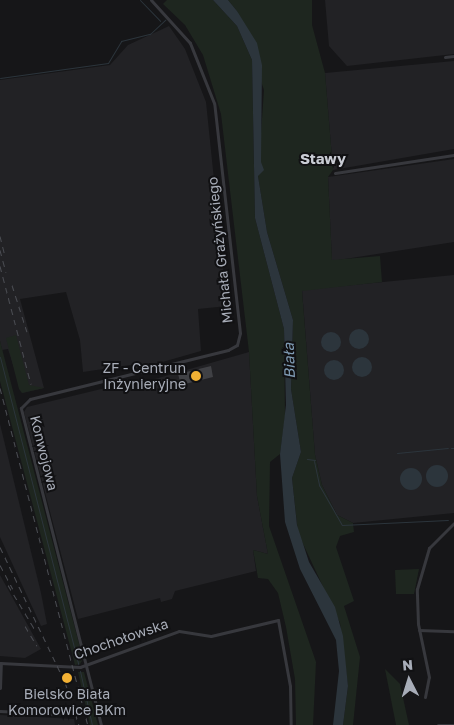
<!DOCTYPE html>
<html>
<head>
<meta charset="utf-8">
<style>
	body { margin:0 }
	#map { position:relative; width:454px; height:725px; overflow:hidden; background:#161618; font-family:"Golos Text",sans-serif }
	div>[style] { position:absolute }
	.built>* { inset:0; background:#222225 }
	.green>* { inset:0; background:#1e261f }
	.water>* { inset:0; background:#2c353c }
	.round { border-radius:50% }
	.stream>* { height:1px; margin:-0.5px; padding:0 0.5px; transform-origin:0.5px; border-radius:0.5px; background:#2c353c }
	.building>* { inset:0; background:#404145 }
	.minor>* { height:3px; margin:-1.5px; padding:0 1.5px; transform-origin:1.5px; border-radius:1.5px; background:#37383d }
	.rail>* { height:1px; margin-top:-0.5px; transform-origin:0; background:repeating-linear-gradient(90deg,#4a4c52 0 6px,transparent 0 11px) }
	.dots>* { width:14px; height:14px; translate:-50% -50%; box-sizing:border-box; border:2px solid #111113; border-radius:50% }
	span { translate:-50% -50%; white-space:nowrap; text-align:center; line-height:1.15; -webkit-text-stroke:4px #111113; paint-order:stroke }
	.street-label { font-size:14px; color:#a8adb8 }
	.poi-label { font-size:14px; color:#a8adb8 }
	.right { translate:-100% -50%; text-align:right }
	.neighbourhood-label { font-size:15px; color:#c9ccd4; font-weight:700 }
	.water-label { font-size:15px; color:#7f9bb3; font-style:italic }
	.north { position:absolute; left:384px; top:655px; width:50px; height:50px; -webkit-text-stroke:4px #111113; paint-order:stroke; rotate:355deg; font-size:14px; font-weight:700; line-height:20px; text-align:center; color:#a8adb8 }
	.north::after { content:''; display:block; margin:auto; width:18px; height:22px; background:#a8adb8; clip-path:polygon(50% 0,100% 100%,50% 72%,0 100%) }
</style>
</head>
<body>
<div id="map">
	<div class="built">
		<i style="clip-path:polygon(325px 0,454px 0,454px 54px,347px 66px,329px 46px)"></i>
		<i style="clip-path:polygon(169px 26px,185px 49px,206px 102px,227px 306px,198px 309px,201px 351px,138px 369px,130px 365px,83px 372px,80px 340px,66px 292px,20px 299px,44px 388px,22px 393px,8px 349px,2px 350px,0 341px,0 80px,110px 65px,128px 45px)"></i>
		<i style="clip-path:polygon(454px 61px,454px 149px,333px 170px,325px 73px)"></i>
		<i style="clip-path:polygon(454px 159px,454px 242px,332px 261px,328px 177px)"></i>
		<i style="clip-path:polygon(454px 275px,454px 513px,353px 523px,337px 515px,322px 485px,315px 455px,302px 290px)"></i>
		<i style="clip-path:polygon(249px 352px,257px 496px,268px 554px,253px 550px,256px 571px,175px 591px,172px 599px,161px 602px,160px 598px,78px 619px,24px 412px,27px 407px,126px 383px,127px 387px)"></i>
		<i style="clip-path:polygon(0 424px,41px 593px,47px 624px,41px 626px,0 537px)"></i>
		<i style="clip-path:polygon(0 575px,41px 649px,25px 658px,0 656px)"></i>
		<i style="clip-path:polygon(0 715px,74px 719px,75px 725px,0 725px)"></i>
	</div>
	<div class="green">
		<i style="clip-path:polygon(167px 0,213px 0,237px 26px,252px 60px,255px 218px,284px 329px,285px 417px,280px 454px,270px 462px,269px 526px,316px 662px,313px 725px,296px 725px,295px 679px,286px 627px,278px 593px,268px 579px,258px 578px,253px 550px,268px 554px,257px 496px,249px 352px,221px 114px,203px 55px,185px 25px,163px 4px)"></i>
		<i style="clip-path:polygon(228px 0,312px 0,312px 25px,325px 73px,333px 170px,328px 177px,332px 260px,380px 256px,382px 282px,302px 291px,315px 455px,322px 485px,337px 515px,353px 523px,354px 532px,340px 536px,336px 547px,354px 601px,344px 606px,360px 657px,353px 725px,343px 725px,348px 686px,340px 623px,298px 533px,292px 478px,301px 452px,291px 389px,293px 320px,267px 232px,258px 176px,264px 90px,237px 11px)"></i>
		<i style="clip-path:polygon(16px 335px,29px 385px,44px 388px,22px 393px,19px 389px,6px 338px)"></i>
		<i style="clip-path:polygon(0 341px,83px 659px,80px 664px,75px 665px,0 381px)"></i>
		<i style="clip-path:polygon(419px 569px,414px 594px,396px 594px,395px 570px)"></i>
		<i style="clip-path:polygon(385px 669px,400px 684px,409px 725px,396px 725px)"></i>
		<i style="clip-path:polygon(78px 672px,84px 672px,98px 725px,90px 725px)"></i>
	</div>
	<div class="water">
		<i style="clip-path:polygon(213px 0,228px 0,237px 11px,257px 43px,262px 65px,261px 162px,264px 170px,258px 176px,267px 232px,293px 320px,291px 389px,301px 452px,292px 478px,297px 525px,309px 562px,335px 607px,343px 636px,348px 686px,343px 725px,333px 725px,339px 671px,336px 640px,300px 569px,285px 522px,280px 454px,286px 405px,284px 329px,255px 218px,252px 60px,237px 26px)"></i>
		<i class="round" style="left:349px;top:329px;width:20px;height:20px"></i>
		<i class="round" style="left:321px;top:332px;width:20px;height:20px"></i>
		<i class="round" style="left:352px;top:357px;width:20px;height:20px"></i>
		<i class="round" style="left:324px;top:360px;width:20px;height:20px"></i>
		<i class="round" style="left:426px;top:465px;width:22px;height:22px"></i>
		<i class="round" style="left:400px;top:468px;width:22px;height:22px"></i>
	</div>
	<div class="stream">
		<i style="left:140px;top:0;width:29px;rotate:46deg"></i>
		<i style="left:0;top:78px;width:109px;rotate:-7.9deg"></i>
		<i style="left:108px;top:63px;width:26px;rotate:-59deg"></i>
		<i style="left:121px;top:41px;width:30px;rotate:-14deg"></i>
		<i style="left:150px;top:34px;width:21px;rotate:-43deg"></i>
		<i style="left:0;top:357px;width:317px;rotate:75.7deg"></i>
		<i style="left:451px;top:448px;width:3px"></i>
		<i style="left:397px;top:453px;width:51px;rotate:-5.6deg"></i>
		<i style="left:307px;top:459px;width:8px;rotate:7deg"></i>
		<i style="left:314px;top:461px;width:25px;rotate:78deg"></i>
		<i style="left:319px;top:485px;width:46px;rotate:60.1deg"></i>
		<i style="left:342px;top:525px;width:106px;rotate:-2.7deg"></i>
		<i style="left:80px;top:671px;width:55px;rotate:77.5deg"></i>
	</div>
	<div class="building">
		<i style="clip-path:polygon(211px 366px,213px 377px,181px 385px,178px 374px)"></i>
	</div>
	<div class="minor">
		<i style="left:445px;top:57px;width:9px;rotate:-6deg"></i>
		<i style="left:335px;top:173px;width:120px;rotate:-8.6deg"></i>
		<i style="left:419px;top:630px;width:35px;rotate:2deg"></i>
		<i style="left:0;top:663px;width:80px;rotate:2.9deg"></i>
		<i style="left:80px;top:667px;width:105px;rotate:-20deg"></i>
		<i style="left:179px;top:631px;width:32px;rotate:9deg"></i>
		<i style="left:211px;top:636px;width:69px;rotate:-13.4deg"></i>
		<i style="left:278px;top:620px;width:67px;rotate:79.7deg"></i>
		<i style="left:290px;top:686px;width:39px;rotate:89deg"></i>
		<i style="left:0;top:688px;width:25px;rotate:-88deg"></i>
		<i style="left:425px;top:697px;width:20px;rotate:-79deg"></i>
		<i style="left:429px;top:677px;width:54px;rotate:-101.7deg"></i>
		<i style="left:418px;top:624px;width:35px;rotate:-92deg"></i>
		<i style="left:417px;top:589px;width:43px;rotate:-73.7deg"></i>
		<i style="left:429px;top:548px;width:35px;rotate:-45deg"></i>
		<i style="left:0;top:711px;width:59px;rotate:2.9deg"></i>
		<i style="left:101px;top:725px;width:327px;rotate:-104.2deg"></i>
		<i style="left:21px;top:408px;width:13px;rotate:-45deg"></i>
		<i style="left:30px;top:399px;width:204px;rotate:-13.9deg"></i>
		<i style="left:228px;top:350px;width:10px;rotate:-29deg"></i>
		<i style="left:237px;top:345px;width:12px;rotate:-76deg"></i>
		<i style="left:240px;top:333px;width:231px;rotate:-96.4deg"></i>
		<i style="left:214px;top:103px;width:65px;rotate:-111.8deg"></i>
		<i style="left:190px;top:43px;width:58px;rotate:-132.2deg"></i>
		<i style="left:438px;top:725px;width:16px"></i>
	</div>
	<div class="rail">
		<i style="left:0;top:236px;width:21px;rotate:76deg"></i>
		<i style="left:0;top:250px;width:23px;rotate:75deg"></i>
		<i style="left:0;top:266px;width:122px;rotate:75.3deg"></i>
		<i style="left:12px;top:285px;width:49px;rotate:72.3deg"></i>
		<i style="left:0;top:388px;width:348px;rotate:75.4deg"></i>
		<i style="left:0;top:547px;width:150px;rotate:64.3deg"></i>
		<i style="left:65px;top:682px;width:45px;rotate:72deg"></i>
		<i style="left:0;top:565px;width:27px;rotate:62deg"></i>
		<i style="left:8px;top:585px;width:52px;rotate:59deg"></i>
		<i style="left:25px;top:626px;width:23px;rotate:59deg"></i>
	</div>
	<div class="dots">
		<i style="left:196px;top:376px;background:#f2b134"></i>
		<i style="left:67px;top:678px;background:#f2b134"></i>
	</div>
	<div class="street-label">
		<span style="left:220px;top:250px;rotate:-96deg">Michała Grażyńskiego</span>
		<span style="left:44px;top:453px;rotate:76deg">Konwojowa</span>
		<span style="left:121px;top:639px;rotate:-19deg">Chochołowska</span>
	</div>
	<div class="poi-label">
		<span class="right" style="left:186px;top:376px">ZF - Centrun<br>Inżynieryjne</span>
		<span style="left:67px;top:702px">Bielsko Biała<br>Komorowice BKm</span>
	</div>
	<div class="neighbourhood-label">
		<span style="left:323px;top:159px">Stawy</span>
	</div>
	<div class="water-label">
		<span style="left:289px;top:361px;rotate:-92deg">Biała</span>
	</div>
	<div class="north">N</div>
</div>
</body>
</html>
